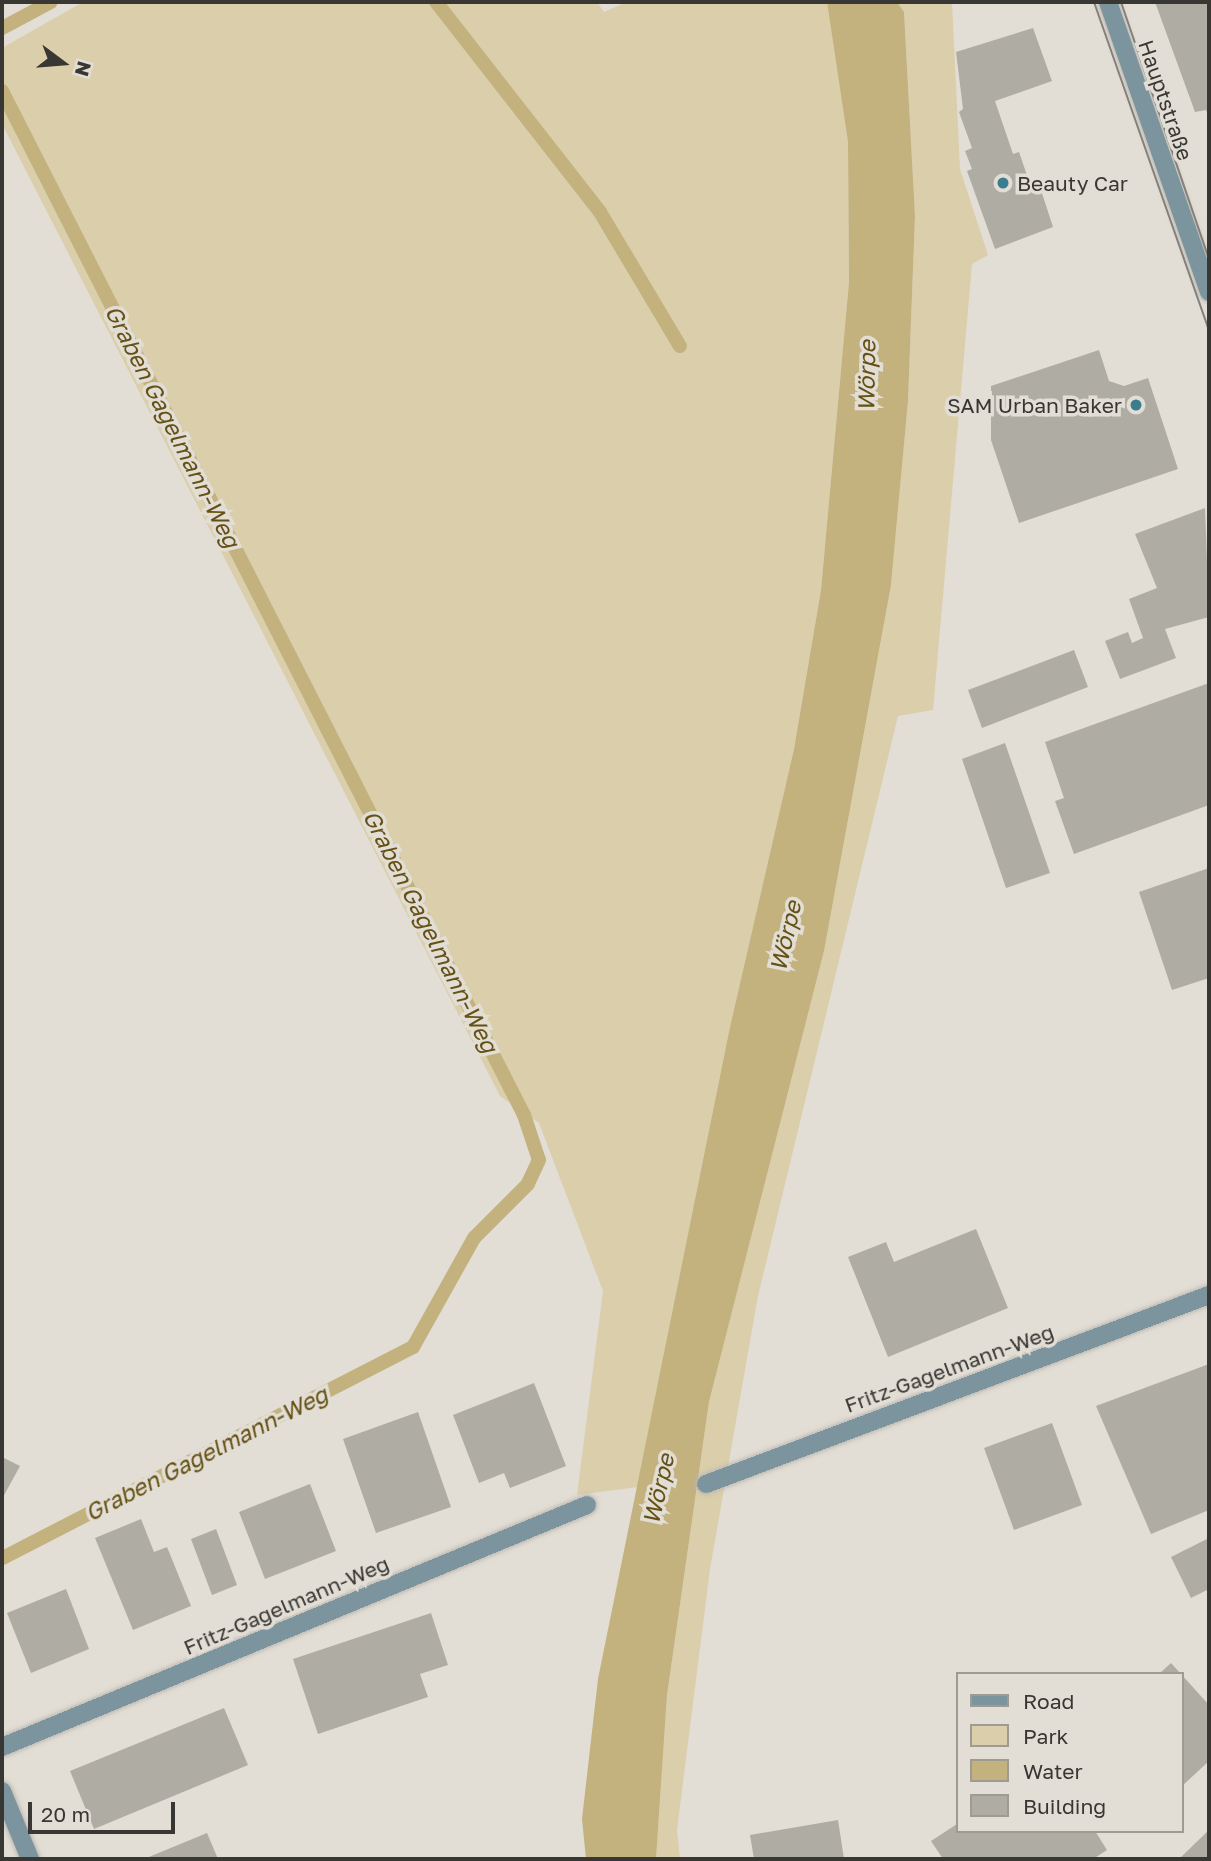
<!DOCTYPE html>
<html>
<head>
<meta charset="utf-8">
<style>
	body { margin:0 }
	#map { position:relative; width:1211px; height:1861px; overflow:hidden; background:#e2ded5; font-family:"Golos Text",sans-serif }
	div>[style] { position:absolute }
	.green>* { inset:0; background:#daceab }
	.water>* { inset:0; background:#c3b17e }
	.stream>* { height:14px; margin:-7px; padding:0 7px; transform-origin:7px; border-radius:7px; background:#c3b17e }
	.building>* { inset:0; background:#afaca3 }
	.roads { filter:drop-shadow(0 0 2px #bdb9b2) drop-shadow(0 0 2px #bdb9b2) }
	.minor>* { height:18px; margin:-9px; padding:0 9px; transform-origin:9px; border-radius:9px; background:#7b949d }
	.tram>* { height:2px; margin:-1px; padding:0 1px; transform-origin:1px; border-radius:1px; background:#84817c }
	.dots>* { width:19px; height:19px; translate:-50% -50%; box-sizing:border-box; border:4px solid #e2ded5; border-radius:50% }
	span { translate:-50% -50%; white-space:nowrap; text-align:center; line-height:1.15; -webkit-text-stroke:7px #e2ded5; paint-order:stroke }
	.street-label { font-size:21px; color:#393734 }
	.poi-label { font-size:21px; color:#393734 }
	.left { translate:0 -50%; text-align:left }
	.right { translate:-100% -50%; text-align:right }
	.water-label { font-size:23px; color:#655115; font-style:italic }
	.frame { position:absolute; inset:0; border:4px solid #393734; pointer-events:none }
	.legend { position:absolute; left:956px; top:1672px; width:228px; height:161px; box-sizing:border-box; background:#e2ded5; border:2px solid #9e9b95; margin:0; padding:9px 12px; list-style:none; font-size:21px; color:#393734 }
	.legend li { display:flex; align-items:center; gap:14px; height:35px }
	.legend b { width:35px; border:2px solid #9e9b95 }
	.north { position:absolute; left:28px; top:28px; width:70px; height:70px; -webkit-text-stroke:5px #e2ded5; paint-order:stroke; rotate:106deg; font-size:19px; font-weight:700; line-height:28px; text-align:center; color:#393734 }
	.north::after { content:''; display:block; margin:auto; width:24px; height:32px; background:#393734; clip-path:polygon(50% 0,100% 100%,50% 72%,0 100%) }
	.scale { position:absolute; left:28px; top:1802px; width:147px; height:32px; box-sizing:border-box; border:4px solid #393734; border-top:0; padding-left:9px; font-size:21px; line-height:24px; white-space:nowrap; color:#393734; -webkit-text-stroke:5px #e2ded5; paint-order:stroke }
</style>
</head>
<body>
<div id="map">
	<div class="green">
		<i style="clip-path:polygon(83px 2px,597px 2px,604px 12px,627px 2px,827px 2px,848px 142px,849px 282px,821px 590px,794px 749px,730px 1027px,638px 1487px,577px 1495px,603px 1291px,539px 1123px,500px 1096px,2px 124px,2px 48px)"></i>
		<i style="clip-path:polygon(897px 2px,952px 2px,960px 169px,988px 255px,972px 264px,933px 710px,898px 716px,758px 1296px,710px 1569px,677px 1830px,680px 1859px,656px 1859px,667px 1695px,709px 1402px,824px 951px,891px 585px,908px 401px,915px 216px,904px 12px)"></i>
	</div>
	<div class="water">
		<i style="clip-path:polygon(827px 2px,897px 2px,904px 12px,915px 216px,908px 401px,891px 585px,824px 951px,709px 1402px,667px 1695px,656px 1859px,586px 1859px,582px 1819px,598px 1679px,730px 1027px,794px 749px,821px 590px,849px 282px,848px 142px)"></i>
	</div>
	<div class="stream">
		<i style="left:436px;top:2px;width:266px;rotate:52deg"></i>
		<i style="left:600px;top:212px;width:156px;rotate:59.2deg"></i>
		<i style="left:2px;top:28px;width:55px;rotate:-28deg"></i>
		<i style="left:2px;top:91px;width:1149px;rotate:62.99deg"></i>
		<i style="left:524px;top:1115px;width:47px;rotate:71.6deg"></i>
		<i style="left:539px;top:1160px;width:26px;rotate:115deg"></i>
		<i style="left:528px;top:1184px;width:76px;rotate:135deg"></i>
		<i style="left:474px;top:1238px;width:125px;rotate:119.2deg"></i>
		<i style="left:413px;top:1347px;width:462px;rotate:152.8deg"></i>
	</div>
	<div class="building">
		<i style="clip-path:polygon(1155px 2px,1209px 2px,1209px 117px,1206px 110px,1195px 112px)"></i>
		<i style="clip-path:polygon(1033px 28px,1052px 81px,995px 101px,1013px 154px,1019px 152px,1030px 184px,1038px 181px,1053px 227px,995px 249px,967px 171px,972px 169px,965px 151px,972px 148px,959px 112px,963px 109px,956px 52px)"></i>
		<i style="clip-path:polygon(1099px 350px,1109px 381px,1124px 386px,1148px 378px,1178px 469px,1019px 523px,991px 440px,991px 386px)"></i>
		<i style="clip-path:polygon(1205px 508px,1209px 617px,1165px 629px,1176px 658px,1120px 679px,1105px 641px,1128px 632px,1132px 643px,1143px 638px,1129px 599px,1157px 588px,1135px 534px)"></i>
		<i style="clip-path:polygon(1074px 650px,1088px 687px,982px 728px,968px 690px)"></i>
		<i style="clip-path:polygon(1209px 683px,1209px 805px,1074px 854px,1055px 801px,1064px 798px,1045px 742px)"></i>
		<i style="clip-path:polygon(1005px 743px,1050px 873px,1006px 888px,962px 759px)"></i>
		<i style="clip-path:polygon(1209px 868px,1209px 978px,1172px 990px,1139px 892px)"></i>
		<i style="clip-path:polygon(976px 1229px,1008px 1308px,888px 1357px,848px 1257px,886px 1242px,894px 1262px)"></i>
		<i style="clip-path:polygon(1209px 1364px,1209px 1510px,1151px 1534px,1096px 1406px)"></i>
		<i style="clip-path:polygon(534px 1383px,566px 1466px,510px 1488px,504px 1473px,479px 1483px,453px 1415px)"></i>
		<i style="clip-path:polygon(418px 1412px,451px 1507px,376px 1533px,343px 1439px)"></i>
		<i style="clip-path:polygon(1052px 1423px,1082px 1505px,1014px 1530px,984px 1448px)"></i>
		<i style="clip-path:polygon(2px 1457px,20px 1466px,2px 1499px)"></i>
		<i style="clip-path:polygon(310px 1484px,336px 1551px,265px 1579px,239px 1512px)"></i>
		<i style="clip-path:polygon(141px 1519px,154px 1552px,167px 1547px,191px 1606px,133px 1630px,95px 1538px)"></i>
		<i style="clip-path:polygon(216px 1529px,237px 1585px,212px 1595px,191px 1539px)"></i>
		<i style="clip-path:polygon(1209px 1538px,1209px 1589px,1191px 1598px,1171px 1557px)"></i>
		<i style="clip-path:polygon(66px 1589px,89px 1649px,31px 1673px,7px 1613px)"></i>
		<i style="clip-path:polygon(431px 1613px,448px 1665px,420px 1674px,428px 1697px,318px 1734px,293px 1659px)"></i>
		<i style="clip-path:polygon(1171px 1663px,1181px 1674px,1159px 1674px)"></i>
		<i style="clip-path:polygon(1181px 1674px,1209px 1705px,1209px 1761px,1181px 1787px)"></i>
		<i style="clip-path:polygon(224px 1708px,248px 1765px,94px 1829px,70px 1771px)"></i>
		<i style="clip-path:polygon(838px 1820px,844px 1859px,754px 1859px,750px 1835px)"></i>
		<i style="clip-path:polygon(957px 1824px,957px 1831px,1095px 1831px,1107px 1850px,1093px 1859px,943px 1859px,931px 1841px)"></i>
		<i style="clip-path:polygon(1209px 1830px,1209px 1859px,1179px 1859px)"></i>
		<i style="clip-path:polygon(207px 1833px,218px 1859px,144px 1859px)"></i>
	</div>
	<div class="roads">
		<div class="minor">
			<i style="left:1108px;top:2px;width:307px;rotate:70.8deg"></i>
			<i style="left:706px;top:1484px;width:537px;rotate:-20.59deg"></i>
			<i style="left:2px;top:1747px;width:633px;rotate:-22.47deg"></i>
			<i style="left:2px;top:1791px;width:74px;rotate:67.6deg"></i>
		</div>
	</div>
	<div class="tram">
		<i style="left:1094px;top:2px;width:349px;rotate:70.7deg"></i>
		<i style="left:1121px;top:2px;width:272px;rotate:71.1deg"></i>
	</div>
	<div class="dots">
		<i style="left:1003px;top:183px;background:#3b7c8f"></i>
		<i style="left:1136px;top:405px;background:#3b7c8f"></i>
	</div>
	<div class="street-label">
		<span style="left:1166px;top:100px;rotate:71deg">Hauptstraße</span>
		<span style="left:949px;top:1368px;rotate:-20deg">Fritz-Gagelmann-Weg</span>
		<span style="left:286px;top:1605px;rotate:-23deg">Fritz-Gagelmann-Weg</span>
	</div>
	<div class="poi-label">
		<span class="left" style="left:1017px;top:183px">Beauty Car</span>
		<span class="right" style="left:1122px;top:405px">SAM Urban Baker</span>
	</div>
	<div class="water-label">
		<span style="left:866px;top:376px;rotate:-89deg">Wörpe</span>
		<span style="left:173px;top:426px;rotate:63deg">Graben Gagelmann-Weg</span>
		<span style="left:431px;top:931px;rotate:63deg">Graben Gagelmann-Weg</span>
		<span style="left:785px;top:936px;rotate:-77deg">Wörpe</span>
		<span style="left:206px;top:1453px;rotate:-27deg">Graben Gagelmann-Weg</span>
		<span style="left:658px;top:1489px;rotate:-77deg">Wörpe</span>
	</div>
	<div class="frame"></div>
	<ul class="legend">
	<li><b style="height:9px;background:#7b949d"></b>Road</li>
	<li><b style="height:19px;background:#daceab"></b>Park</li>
	<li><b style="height:19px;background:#c3b17e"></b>Water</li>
	<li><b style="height:19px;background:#afaca3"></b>Building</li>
	</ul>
	<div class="north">N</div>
	<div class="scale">20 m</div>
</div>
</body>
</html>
